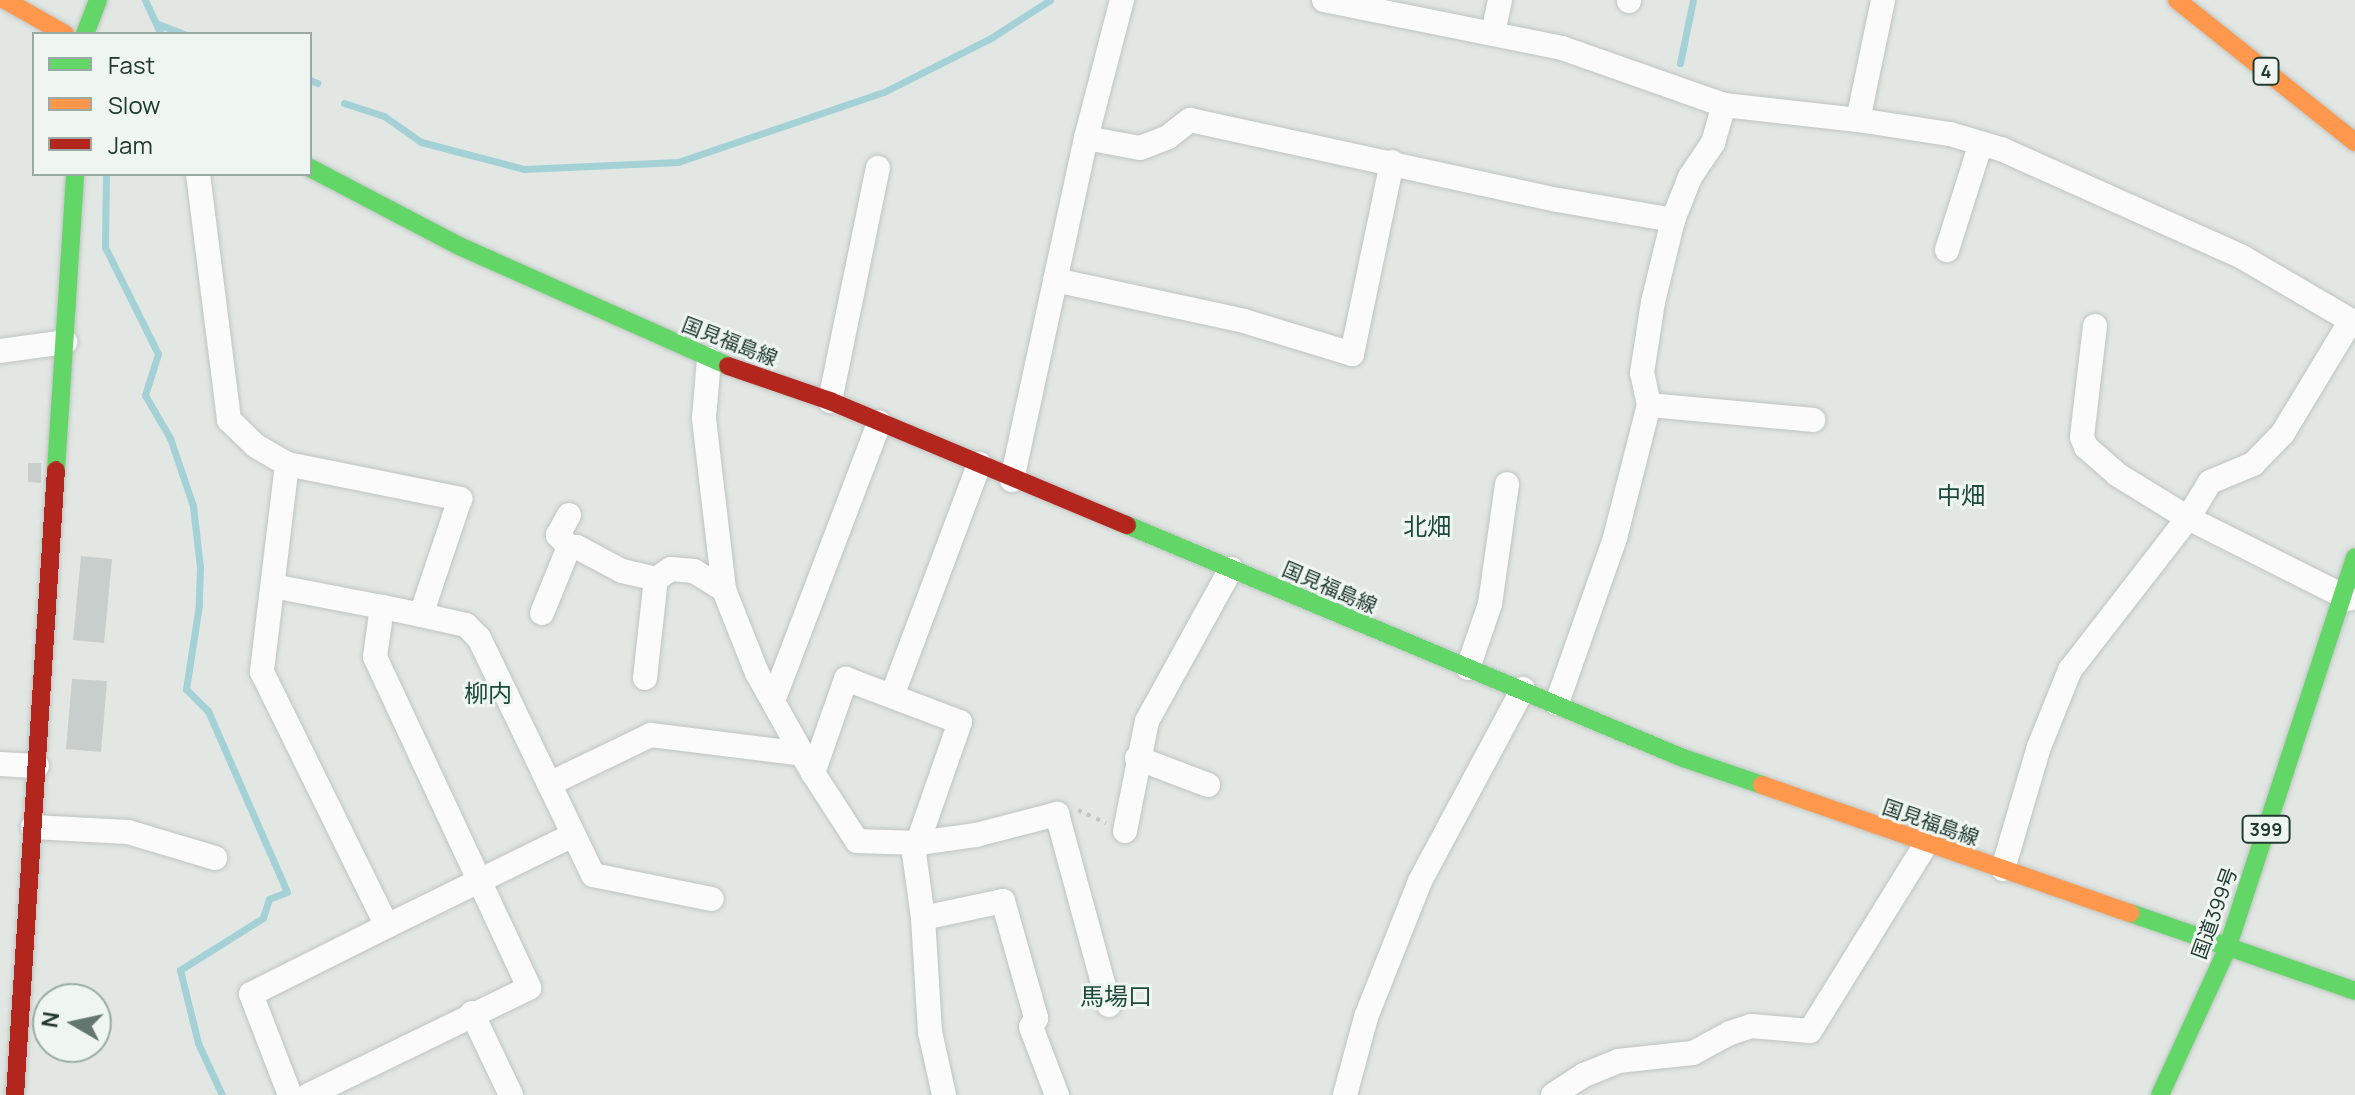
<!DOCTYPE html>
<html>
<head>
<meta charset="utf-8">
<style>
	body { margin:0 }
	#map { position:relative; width:2355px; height:1095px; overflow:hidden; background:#e2e7e4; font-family:Manrope,"Noto Sans JP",sans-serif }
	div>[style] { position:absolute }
	.stream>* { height:7px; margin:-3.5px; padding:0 3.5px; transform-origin:3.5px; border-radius:3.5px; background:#a3d1d5 }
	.building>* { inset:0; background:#c8cecb }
	.path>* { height:4px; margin-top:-2px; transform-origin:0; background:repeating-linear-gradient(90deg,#bfc7c5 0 4px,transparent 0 10px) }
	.roads { filter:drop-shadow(0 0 2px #bfc4c1) drop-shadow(0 0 2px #bfc4c1) }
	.street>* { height:24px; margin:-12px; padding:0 12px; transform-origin:12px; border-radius:12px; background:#fbfbfb }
	.fast>* { height:18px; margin:-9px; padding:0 9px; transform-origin:9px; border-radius:9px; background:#63d668 }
	.slow>* { height:18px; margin:-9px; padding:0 9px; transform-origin:9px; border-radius:9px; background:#ff974d }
	.jam>* { height:18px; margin:-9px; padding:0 9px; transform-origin:9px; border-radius:9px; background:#b3261e }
	span { translate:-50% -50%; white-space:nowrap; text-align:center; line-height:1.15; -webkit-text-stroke:6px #eff6f2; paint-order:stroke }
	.shield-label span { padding:2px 6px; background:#eff6f2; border:2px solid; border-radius:6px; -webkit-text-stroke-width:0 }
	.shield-label { font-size:18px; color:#203931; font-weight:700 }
	.street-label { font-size:20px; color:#203931 }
	.quarter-label { font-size:24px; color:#1d4a3c }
	.legend { position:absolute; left:32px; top:32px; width:280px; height:144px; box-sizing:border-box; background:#eff6f2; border:2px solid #9caaa5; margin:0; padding:10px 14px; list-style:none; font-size:24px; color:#203931 }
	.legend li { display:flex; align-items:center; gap:16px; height:40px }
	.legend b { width:40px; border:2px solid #9caaa5 }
	.north { position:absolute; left:32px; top:983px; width:80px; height:80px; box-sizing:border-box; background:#eff6f2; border:2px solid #9caaa5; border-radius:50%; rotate:279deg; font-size:22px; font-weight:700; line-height:32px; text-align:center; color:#203931 }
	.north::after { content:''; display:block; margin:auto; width:28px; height:36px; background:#647670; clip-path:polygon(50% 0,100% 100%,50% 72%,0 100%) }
</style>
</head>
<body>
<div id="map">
	<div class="stream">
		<i style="left:145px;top:0;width:38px;rotate:65deg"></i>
		<i style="left:158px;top:24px;width:28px;rotate:21deg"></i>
		<i style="left:1680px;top:63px;width:64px;rotate:-78.3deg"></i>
		<i style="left:310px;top:80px;width:8px;rotate:23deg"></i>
		<i style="left:344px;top:103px;width:42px;rotate:18deg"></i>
		<i style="left:384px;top:116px;width:45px;rotate:35.1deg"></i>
		<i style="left:421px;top:142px;width:106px;rotate:14.7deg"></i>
		<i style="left:524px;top:169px;width:154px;rotate:-2.6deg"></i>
		<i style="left:678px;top:162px;width:218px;rotate:-18.8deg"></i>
		<i style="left:884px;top:92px;width:120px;rotate:-26.8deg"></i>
		<i style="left:991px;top:38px;width:70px;rotate:-32.8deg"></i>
		<i style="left:106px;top:174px;width:73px;rotate:90.8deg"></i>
		<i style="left:105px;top:247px;width:119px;rotate:63.6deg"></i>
		<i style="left:158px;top:354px;width:43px;rotate:107.6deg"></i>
		<i style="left:145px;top:395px;width:50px;rotate:59.8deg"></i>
		<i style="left:170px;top:438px;width:72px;rotate:71.3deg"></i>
		<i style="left:193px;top:506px;width:61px;rotate:83.5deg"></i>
		<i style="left:200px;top:567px;width:38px;rotate:92deg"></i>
		<i style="left:199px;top:605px;width:85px;rotate:98.8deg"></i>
		<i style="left:186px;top:689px;width:31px;rotate:45deg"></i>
		<i style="left:208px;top:711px;width:197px;rotate:66.4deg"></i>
		<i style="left:287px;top:892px;width:19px;rotate:159deg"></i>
		<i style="left:269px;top:899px;width:20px;rotate:108deg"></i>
		<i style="left:263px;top:918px;width:98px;rotate:147.9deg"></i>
		<i style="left:180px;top:970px;width:75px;rotate:76.1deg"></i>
		<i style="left:198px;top:1043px;width:57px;rotate:65.2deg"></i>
	</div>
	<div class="building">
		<i style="clip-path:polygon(28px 463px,41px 463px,41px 483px,28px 482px)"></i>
		<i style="clip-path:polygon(81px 556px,112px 559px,104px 643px,73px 640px)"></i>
		<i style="clip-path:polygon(72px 679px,107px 681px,101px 752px,66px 749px)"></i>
	</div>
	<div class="path">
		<i style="left:1078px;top:810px;width:31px;rotate:25deg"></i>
	</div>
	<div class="roads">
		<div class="street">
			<i style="left:1324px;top:0;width:243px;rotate:11.4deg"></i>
			<i style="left:1562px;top:48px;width:172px;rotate:19.4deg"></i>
			<i style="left:1724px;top:105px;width:135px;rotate:6.4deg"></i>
			<i style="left:1858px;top:120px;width:93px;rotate:8.7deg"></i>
			<i style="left:1950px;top:134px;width:53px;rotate:16.4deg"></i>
			<i style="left:2001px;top:149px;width:264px;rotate:24.1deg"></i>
			<i style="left:2242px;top:257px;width:131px;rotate:30.3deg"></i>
			<i style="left:1629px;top:1px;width:1px;rotate:-90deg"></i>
			<i style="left:1493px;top:33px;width:34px;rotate:-78deg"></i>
			<i style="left:1858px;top:120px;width:123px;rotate:-78.2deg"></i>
			<i style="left:1086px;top:138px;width:55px;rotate:10.5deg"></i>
			<i style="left:1140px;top:148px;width:30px;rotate:-21deg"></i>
			<i style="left:1168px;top:137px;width:28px;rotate:-38deg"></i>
			<i style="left:1190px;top:120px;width:377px;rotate:12.3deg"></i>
			<i style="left:1558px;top:200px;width:117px;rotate:9.9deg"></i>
			<i style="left:198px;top:174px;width:248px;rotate:82.8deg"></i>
			<i style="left:229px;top:420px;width:37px;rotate:44deg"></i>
			<i style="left:256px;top:446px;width:36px;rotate:30deg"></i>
			<i style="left:287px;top:464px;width:177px;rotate:11.4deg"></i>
			<i style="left:460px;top:499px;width:122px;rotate:108.6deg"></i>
			<i style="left:421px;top:615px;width:40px;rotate:-168deg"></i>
			<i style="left:382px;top:607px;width:50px;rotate:98deg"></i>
			<i style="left:375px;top:657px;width:365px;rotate:65deg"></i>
			<i style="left:529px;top:988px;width:245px;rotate:154.1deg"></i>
			<i style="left:1947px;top:250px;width:112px;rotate:-72.4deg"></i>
			<i style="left:1055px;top:280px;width:193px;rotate:12.2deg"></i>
			<i style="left:1244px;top:321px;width:113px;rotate:17deg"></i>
			<i style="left:1352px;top:354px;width:196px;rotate:-78.2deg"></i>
			<i style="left:2095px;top:326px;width:112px;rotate:96.7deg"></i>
			<i style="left:2082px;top:437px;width:11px;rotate:68deg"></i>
			<i style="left:2086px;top:447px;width:43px;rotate:41.2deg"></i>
			<i style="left:2118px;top:475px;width:82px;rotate:31.6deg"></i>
			<i style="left:2188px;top:518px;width:180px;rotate:26.7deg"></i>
			<i style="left:0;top:351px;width:66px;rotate:-7.9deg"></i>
			<i style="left:709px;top:359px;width:60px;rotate:94.8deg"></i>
			<i style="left:704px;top:419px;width:172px;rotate:83.3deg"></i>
			<i style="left:724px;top:590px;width:89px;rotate:68.3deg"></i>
			<i style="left:757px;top:673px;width:115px;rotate:60.8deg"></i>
			<i style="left:813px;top:773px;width:81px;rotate:57.1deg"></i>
			<i style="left:857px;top:841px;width:62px;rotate:1.8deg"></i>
			<i style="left:919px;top:843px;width:58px;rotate:-8deg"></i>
			<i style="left:976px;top:835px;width:84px;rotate:-14.5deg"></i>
			<i style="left:1057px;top:814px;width:198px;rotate:74.8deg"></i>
			<i style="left:830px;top:401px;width:238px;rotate:-78.4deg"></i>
			<i style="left:1649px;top:405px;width:165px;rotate:5.2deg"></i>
			<i style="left:287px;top:464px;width:209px;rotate:96.9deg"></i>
			<i style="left:262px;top:672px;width:283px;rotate:63.8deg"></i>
			<i style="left:387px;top:926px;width:152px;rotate:153.4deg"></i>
			<i style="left:251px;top:994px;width:108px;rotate:68.9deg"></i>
			<i style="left:1012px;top:480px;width:350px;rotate:-77.8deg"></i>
			<i style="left:1086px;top:138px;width:143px;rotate:-75.4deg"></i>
			<i style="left:569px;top:515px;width:23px;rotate:119deg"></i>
			<i style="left:558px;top:535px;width:16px;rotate:47deg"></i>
			<i style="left:273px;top:586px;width:111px;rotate:10.9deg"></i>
			<i style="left:542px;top:613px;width:71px;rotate:-67.8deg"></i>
			<i style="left:569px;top:547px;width:8px"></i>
			<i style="left:577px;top:547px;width:51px;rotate:28.1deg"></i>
			<i style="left:622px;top:571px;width:35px;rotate:13deg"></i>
			<i style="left:656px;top:579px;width:18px;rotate:-34deg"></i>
			<i style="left:671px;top:569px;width:23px;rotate:5deg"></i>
			<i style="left:694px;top:571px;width:36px;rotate:32deg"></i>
			<i style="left:421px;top:615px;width:46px;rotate:12.5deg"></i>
			<i style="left:466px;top:625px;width:18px;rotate:45deg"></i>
			<i style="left:479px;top:638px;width:263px;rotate:64.3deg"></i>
			<i style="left:593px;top:875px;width:121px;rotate:11.4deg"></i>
			<i style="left:1468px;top:668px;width:68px;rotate:-71deg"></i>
			<i style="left:1490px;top:604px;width:121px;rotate:-81.9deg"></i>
			<i style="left:645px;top:678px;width:100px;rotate:-83.7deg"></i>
			<i style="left:892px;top:696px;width:248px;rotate:-69.4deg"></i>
			<i style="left:773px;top:701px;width:298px;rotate:-69.1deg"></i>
			<i style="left:1557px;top:703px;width:175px;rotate:-70.6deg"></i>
			<i style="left:1615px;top:538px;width:137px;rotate:-75.7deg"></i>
			<i style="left:1649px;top:405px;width:33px;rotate:-102deg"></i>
			<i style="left:1642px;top:373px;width:72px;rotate:-81.2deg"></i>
			<i style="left:1653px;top:302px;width:84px;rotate:-76.3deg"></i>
			<i style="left:1673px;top:220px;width:46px;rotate:-68.4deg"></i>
			<i style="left:1690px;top:177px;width:41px;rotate:-55.9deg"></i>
			<i style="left:1713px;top:143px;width:40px;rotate:-74deg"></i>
			<i style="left:1137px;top:758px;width:76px;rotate:20.8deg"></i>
			<i style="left:0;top:764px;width:37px;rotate:3deg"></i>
			<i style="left:813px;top:773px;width:100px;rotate:-70.7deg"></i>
			<i style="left:846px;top:679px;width:122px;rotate:20.7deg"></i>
			<i style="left:960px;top:722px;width:139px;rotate:109.3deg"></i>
			<i style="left:914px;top:853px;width:66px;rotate:82.1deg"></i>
			<i style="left:549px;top:784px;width:113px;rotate:-25.7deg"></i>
			<i style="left:651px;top:735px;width:153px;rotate:7.1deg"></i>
			<i style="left:33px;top:827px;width:95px;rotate:3deg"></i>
			<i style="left:128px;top:832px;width:91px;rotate:16.6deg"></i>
			<i style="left:1125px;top:831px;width:112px;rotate:-78.7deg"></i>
			<i style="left:1147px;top:721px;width:174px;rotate:-61.1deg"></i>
			<i style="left:2003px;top:869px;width:127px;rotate:-73.6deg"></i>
			<i style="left:2039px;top:747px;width:83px;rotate:-68.1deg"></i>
			<i style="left:2070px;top:670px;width:192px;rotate:-52.2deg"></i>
			<i style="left:2188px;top:518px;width:42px;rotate:-58.6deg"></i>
			<i style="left:2210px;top:482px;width:47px;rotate:-22.7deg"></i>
			<i style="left:2253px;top:464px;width:43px;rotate:-45.9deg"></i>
			<i style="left:2283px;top:433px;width:130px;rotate:-58.9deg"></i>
			<i style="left:387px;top:926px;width:207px;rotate:-26.1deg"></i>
			<i style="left:472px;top:1013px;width:91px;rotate:64.6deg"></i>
			<i style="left:944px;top:1095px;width:65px;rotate:-102.5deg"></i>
			<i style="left:930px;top:1032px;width:114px;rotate:-93.5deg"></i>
			<i style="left:923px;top:918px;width:82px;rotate:-12deg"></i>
			<i style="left:1003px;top:901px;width:122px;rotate:74.2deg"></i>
			<i style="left:1036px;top:1018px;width:10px;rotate:119deg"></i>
			<i style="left:1031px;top:1027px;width:73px;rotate:69.1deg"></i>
			<i style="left:1345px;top:1095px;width:81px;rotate:-74.9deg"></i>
			<i style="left:1366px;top:1017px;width:146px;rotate:-68.3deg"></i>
			<i style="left:1420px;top:881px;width:218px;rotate:-61.8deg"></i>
			<i style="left:1553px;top:1095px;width:37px;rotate:-33deg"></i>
			<i style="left:1584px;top:1075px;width:37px;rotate:-22deg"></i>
			<i style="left:1618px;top:1061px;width:75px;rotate:-6.1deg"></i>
			<i style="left:1693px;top:1053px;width:42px;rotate:-28.4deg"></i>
			<i style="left:1730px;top:1033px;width:22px;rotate:-18deg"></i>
			<i style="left:1751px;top:1026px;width:59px;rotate:4.8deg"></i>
			<i style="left:1810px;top:1031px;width:220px;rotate:-58.2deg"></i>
		</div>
		<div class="fast">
			<i style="left:85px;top:34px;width:36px;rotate:-69deg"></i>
			<i style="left:310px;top:168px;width:168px;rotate:27.6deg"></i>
			<i style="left:459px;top:246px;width:295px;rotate:24deg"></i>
			<i style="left:56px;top:470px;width:297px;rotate:-86.3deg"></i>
			<i style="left:1127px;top:525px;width:603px;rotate:22.74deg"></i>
			<i style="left:1683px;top:758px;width:83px;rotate:18.9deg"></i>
			<i style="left:2130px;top:913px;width:238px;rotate:19.1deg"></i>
			<i style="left:2160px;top:1095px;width:161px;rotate:-65.3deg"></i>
			<i style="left:2227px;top:949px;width:412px;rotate:-71.9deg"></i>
		</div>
		<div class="slow">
			<i style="left:5px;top:0;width:69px;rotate:29.5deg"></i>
			<i style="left:2177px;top:0;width:228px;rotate:38.6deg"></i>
			<i style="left:1762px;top:785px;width:390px;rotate:19.2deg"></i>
		</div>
		<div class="jam">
			<i style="left:728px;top:366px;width:108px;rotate:18.9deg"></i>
			<i style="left:830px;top:401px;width:322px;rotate:22.7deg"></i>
			<i style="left:15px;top:1095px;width:626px;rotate:-86.25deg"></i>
		</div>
	</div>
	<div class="shield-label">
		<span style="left:2266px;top:71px">4</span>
		<span style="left:2266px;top:829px">399</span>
	</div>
	<div class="street-label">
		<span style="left:730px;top:341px;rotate:21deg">国見福島線</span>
		<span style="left:1330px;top:587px;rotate:23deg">国見福島線</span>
		<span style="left:1931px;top:822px;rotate:19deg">国見福島線</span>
		<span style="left:2214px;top:913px;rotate:-70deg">国道399号</span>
	</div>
	<div class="quarter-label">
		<span style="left:1961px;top:495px">中畑</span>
		<span style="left:1427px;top:526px">北畑</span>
		<span style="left:488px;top:693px">柳内</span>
		<span style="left:1116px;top:996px">馬場口</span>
	</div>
	<ul class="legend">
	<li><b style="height:10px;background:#63d668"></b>Fast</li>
	<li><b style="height:10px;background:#ff974d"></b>Slow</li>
	<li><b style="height:10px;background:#b3261e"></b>Jam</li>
	</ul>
	<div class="north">N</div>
</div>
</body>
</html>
